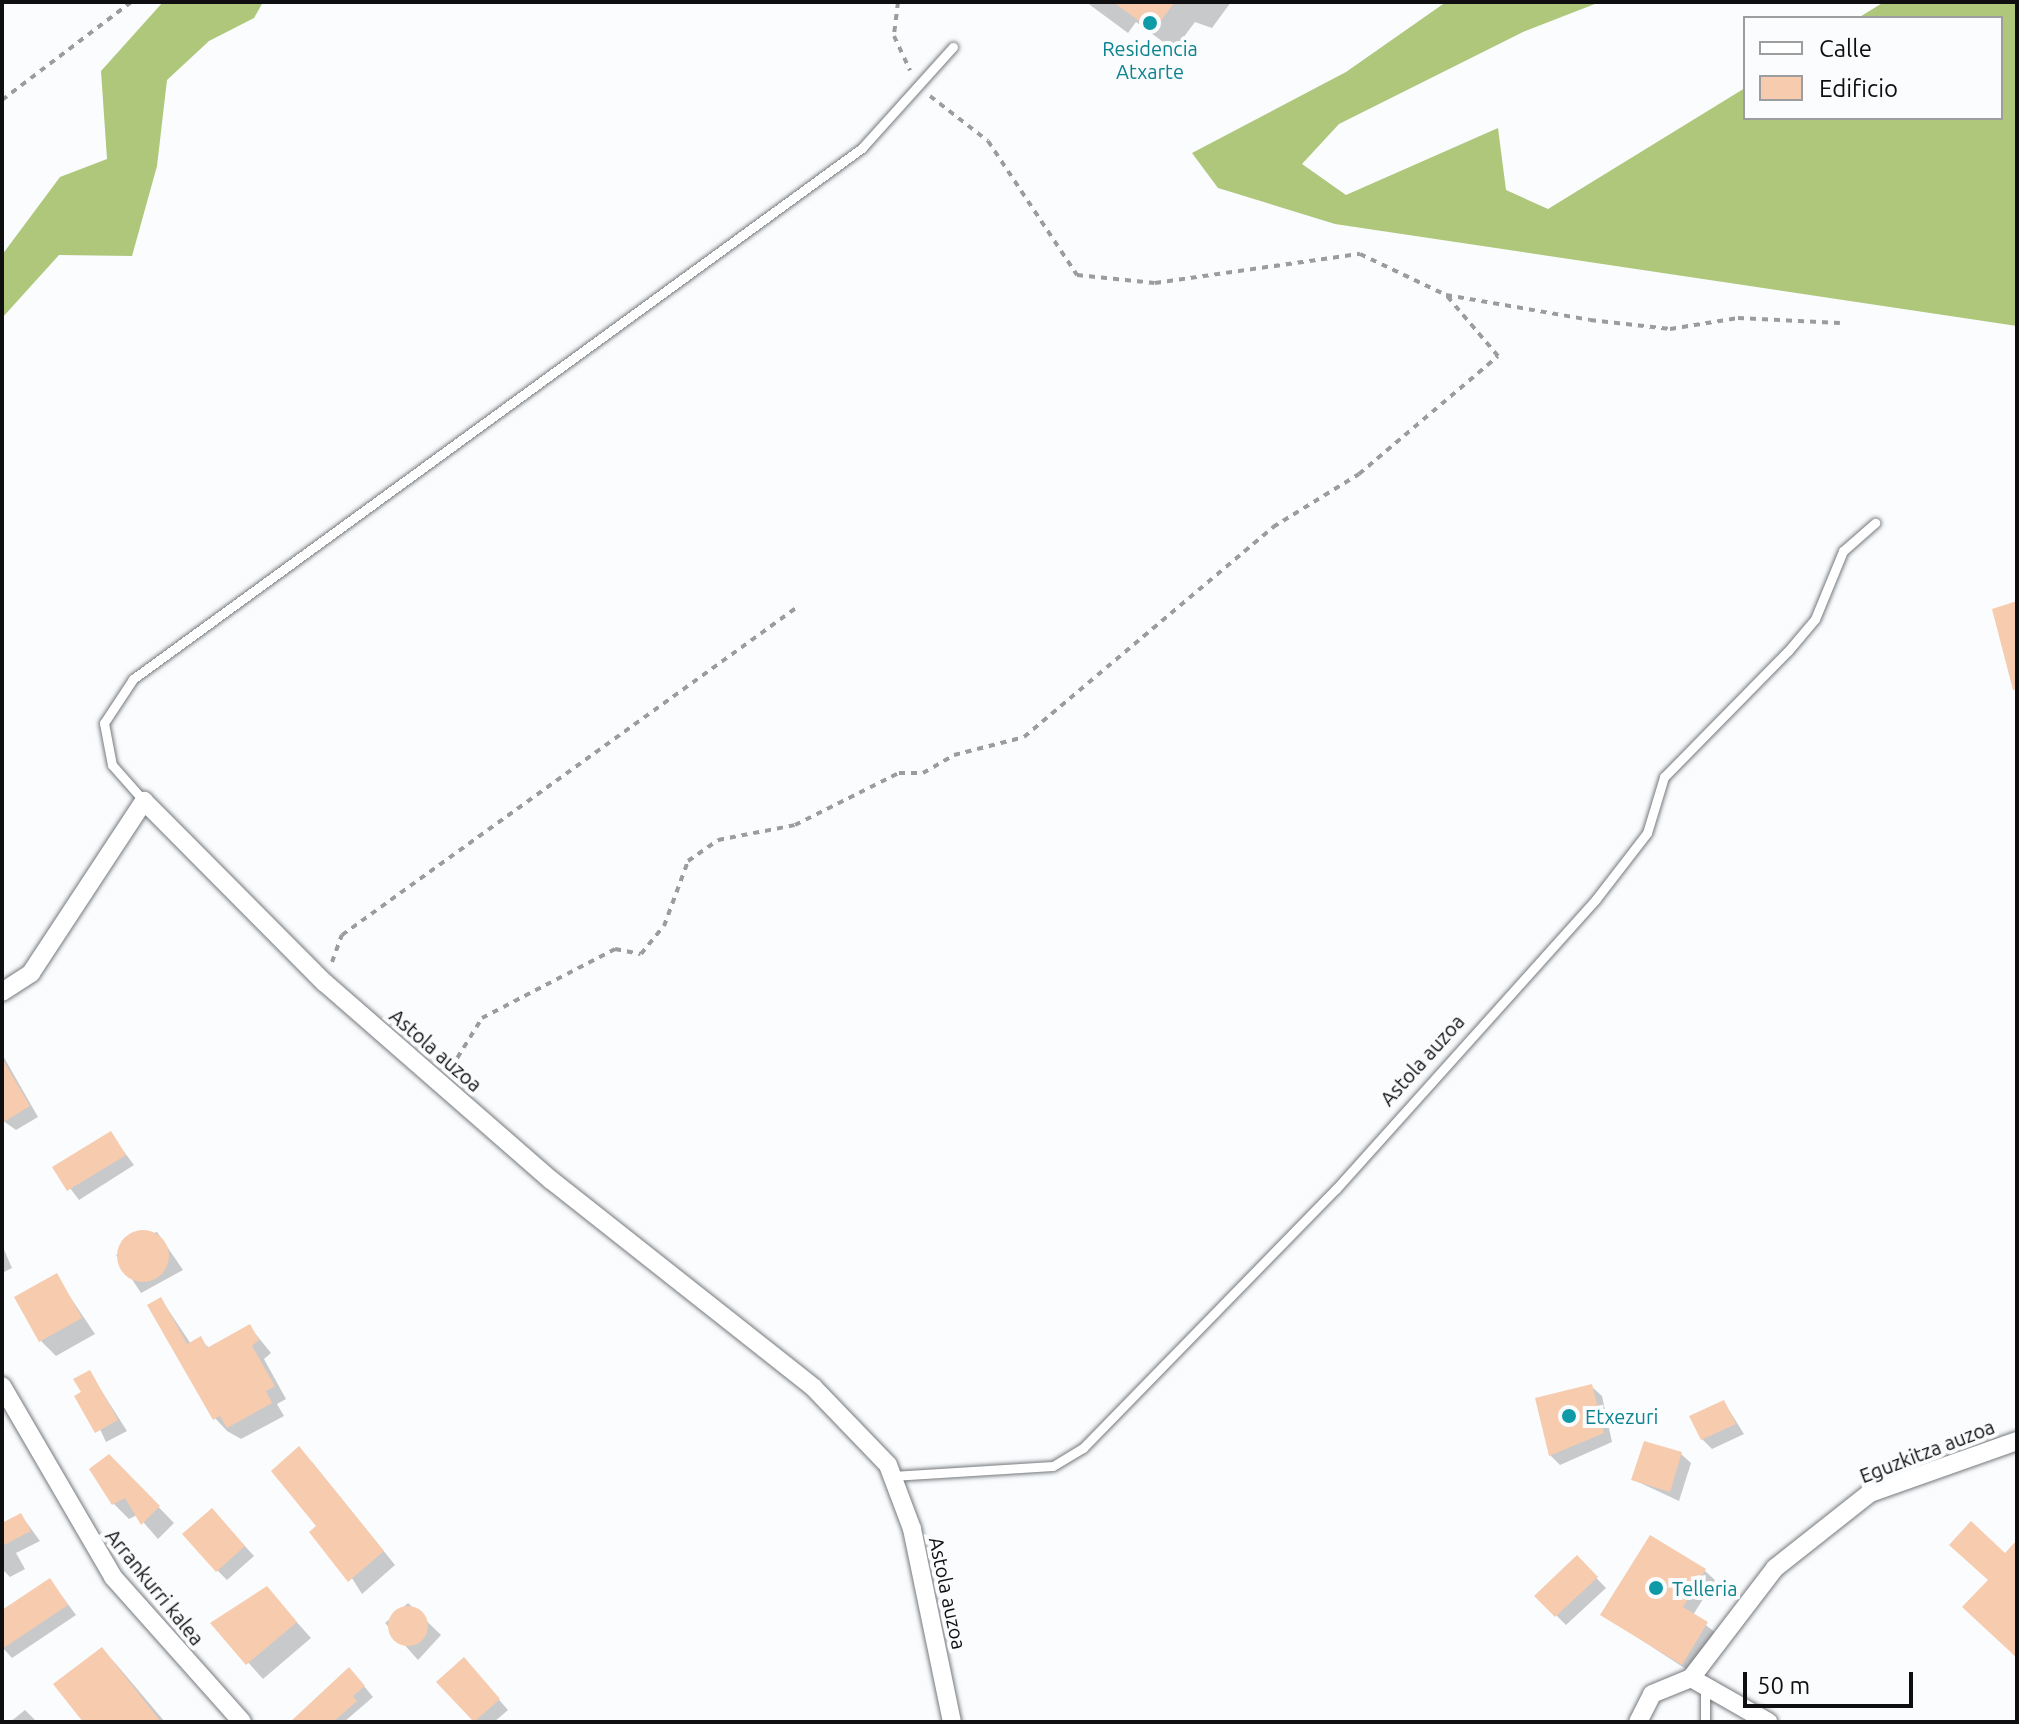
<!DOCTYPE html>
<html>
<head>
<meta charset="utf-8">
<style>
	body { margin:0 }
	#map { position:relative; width:2019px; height:1724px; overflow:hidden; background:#fafcfe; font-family:Ubuntu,sans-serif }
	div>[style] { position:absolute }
	.forest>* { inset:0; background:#aec77a }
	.shadow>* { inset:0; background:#0003 }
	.building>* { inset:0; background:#f7cbae }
	.round { border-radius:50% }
	.path>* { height:4px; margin-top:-2px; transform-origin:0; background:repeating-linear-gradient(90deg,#9b9c9e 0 6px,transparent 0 12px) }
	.roads { filter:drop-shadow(0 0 2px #76797c) drop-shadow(0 0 2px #76797c) }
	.lane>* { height:9px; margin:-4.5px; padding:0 4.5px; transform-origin:4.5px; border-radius:4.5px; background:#fff }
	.street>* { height:18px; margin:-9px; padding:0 9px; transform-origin:9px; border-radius:9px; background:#fff }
	.dots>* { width:22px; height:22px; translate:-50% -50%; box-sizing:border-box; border:4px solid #fafcfe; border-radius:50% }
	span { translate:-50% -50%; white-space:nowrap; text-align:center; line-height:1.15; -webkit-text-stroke:8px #fafcfe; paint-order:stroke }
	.culture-label { font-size:20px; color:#0d838f }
	.left { translate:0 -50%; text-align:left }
	.street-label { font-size:20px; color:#0f0f11 }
	.frame { position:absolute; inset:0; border:4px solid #0f0f11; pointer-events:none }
	.legend { position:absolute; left:1743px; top:16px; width:260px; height:104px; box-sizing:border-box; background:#fafcfe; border:2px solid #9c9d9f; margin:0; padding:10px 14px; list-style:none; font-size:24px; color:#0f0f11 }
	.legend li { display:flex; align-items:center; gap:16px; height:40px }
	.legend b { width:40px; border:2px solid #9c9d9f }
	.scale { position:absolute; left:1743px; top:1672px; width:170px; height:36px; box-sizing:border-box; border:4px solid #0f0f11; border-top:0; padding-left:10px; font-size:24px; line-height:28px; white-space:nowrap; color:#0f0f11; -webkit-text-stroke:6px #fafcfe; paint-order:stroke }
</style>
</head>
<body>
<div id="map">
	<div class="forest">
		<i style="clip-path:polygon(163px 2px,263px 2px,254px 18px,209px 41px,167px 80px,157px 166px,132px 256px,59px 255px,2px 318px,2px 255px,60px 177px,107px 159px,101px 71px)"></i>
		<i style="clip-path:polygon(1446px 2px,1600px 2px,1523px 32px,1339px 124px,1302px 164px,1346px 195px,1498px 128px,1506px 190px,1548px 209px,1745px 88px,1745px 118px,2001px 118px,2001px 18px,1858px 18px,1884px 2px,2017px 2px,2017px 326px,1335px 224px,1218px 188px,1192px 153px,1346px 72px)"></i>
	</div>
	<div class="shadow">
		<i style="clip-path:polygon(1086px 2px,1231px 2px,1212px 28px,1195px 22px,1174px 50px,1136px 22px,1128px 33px)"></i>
		<i style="clip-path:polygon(2px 1054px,38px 1117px,16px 1130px,2px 1120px)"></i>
		<i style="clip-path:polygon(110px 1133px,134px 1165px,79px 1200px,55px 1168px)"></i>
		<i style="clip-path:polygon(157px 1232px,183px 1270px,141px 1293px,116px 1255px,124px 1251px,121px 1244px)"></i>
		<i style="clip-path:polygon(2px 1245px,12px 1268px,2px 1273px)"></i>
		<i style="clip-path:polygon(56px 1276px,95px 1334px,56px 1356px,41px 1341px)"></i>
		<i style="clip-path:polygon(161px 1299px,191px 1344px,200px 1339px,210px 1349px,250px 1327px,271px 1353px,264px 1359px,286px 1399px,277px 1404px,284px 1416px,241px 1439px,227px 1431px,215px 1418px)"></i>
		<i style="clip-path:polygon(90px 1373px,127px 1431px,106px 1442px,83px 1393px)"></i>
		<i style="clip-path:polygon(1592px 1387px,1602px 1396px,1612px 1442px,1560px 1465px,1550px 1455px)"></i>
		<i style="clip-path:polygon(1724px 1402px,1744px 1434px,1712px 1449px,1702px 1439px)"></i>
		<i style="clip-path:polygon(1681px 1454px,1691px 1463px,1679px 1501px,1634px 1480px)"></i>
		<i style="clip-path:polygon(109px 1456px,174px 1523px,158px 1539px,137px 1515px,129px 1519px,114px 1504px)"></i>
		<i style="clip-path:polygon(312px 1462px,395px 1565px,362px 1594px,319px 1526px)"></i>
		<i style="clip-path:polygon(21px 1515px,40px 1541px,16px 1553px,25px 1569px,10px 1577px,2px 1569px,2px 1523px)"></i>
		<i style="clip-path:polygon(221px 1520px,254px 1556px,227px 1580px,217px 1570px)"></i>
		<i style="clip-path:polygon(1577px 1558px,1606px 1588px,1566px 1625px,1537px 1596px)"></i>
		<i style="clip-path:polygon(1705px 1571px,1715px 1580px,1693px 1615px,1716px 1633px,1692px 1673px,1603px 1615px)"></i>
		<i style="clip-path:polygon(50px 1580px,76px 1615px,12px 1658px,2px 1647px,2px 1612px)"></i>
		<i style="clip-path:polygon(267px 1589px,311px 1638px,263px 1679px,213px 1623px)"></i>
		<i style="clip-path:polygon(408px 1603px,441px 1635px,418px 1660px,385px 1623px)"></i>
		<i style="clip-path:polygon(101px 1649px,116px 1664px,165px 1722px,86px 1722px)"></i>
		<i style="clip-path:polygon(473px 1670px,508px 1710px,494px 1722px,474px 1722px,439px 1682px)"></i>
		<i style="clip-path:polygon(358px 1679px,373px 1697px,344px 1722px,306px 1722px)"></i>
		<i style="clip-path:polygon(25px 1710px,37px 1722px,10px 1722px)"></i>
	</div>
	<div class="building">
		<i style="clip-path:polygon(1113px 2px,1175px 2px,1153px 31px)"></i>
		<i style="clip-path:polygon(2017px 601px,2017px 689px,2013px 690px,1992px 609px)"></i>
		<i style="clip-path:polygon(2px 1058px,30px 1106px,2px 1123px)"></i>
		<i style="clip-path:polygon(111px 1131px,126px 1155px,67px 1191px,52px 1167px)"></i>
		<i class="round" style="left:117px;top:1230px;width:52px;height:52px"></i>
		<i style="clip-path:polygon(57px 1273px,82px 1318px,39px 1342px,14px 1297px)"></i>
		<i style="clip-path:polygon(161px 1297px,187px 1344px,201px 1336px,207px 1348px,250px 1324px,259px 1340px,252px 1346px,275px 1386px,266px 1391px,272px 1403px,227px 1428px,220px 1416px,213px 1420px,147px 1305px)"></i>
		<i style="clip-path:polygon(90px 1370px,118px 1420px,95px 1433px,74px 1396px,81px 1392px,73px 1379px)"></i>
		<i style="clip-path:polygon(1592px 1384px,1604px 1433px,1549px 1456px,1535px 1398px)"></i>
		<i style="clip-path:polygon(1724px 1400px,1736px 1424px,1701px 1440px,1689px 1416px)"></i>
		<i style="clip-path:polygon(1644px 1441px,1682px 1452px,1670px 1492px,1631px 1480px)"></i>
		<i style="clip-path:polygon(299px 1446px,384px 1551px,348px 1582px,309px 1532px,316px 1526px,271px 1471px)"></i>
		<i style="clip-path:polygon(109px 1454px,160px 1506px,141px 1525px,125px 1498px,112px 1505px,89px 1469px)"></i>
		<i style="clip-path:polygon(212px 1508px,245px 1546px,216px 1572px,182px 1534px)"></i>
		<i style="clip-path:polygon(21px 1513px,31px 1531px,2px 1546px,2px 1523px)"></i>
		<i style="clip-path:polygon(1971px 1521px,2005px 1553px,2017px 1540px,2017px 1658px,1962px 1607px,1988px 1580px,1949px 1545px)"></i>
		<i style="clip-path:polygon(1650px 1535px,1706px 1569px,1683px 1607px,1708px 1622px,1682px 1665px,1600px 1615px)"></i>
		<i style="clip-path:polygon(1577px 1555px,1598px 1577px,1555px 1617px,1534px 1596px)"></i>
		<i style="clip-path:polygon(50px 1578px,68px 1605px,2px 1649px,2px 1610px)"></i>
		<i style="clip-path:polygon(267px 1586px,297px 1622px,246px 1665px,210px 1623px)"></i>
		<i class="round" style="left:388px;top:1606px;width:40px;height:40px"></i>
		<i style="clip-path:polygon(102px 1647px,161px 1722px,83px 1722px,53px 1684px)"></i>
		<i style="clip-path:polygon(464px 1657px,500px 1699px,474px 1722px,436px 1682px)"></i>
		<i style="clip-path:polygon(349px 1667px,365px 1686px,353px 1696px,357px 1701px,333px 1722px,290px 1722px)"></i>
	</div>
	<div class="path">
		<i style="left:898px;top:2px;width:34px;rotate:97deg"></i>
		<i style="left:894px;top:36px;width:38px;rotate:65deg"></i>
		<i style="left:930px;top:96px;width:73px;rotate:37.8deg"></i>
		<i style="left:988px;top:141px;width:161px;rotate:56.4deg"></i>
		<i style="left:1077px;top:275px;width:78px;rotate:5.9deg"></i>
		<i style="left:1155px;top:283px;width:207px;rotate:-8.1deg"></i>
		<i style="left:1360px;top:254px;width:95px;rotate:25.5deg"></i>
		<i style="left:1446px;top:295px;width:146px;rotate:9.8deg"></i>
		<i style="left:1590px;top:320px;width:81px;rotate:6.4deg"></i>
		<i style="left:1670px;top:329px;width:69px;rotate:-9.2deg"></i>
		<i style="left:1738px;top:318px;width:102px;rotate:2.8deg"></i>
		<i style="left:2px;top:100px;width:162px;rotate:-37.2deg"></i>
		<i style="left:332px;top:962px;width:29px;rotate:-70deg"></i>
		<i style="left:342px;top:935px;width:560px;rotate:-35.76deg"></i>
		<i style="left:451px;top:1068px;width:59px;rotate:-58.2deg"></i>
		<i style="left:482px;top:1018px;width:150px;rotate:-27.4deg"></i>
		<i style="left:615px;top:949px;width:26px;rotate:11deg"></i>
		<i style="left:641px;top:954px;width:36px;rotate:-51deg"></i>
		<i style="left:664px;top:926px;width:69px;rotate:-69.7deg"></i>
		<i style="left:688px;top:861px;width:37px;rotate:-35deg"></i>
		<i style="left:718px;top:840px;width:78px;rotate:-11deg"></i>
		<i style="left:795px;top:825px;width:116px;rotate:-26.6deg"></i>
		<i style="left:899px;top:773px;width:24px"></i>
		<i style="left:923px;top:773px;width:36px;rotate:-30deg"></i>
		<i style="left:954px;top:755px;width:72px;rotate:-14.4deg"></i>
		<i style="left:1024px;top:737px;width:326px;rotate:-40.1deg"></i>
		<i style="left:1273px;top:527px;width:101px;rotate:-31.6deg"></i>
		<i style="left:1359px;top:474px;width:182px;rotate:-40.3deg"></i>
		<i style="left:1498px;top:356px;width:80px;rotate:-130.4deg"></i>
	</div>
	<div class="roads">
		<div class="lane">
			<i style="left:144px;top:801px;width:48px;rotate:-131.6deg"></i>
			<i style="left:112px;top:765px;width:43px;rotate:-100.8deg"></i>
			<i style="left:104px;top:723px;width:53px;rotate:-56.6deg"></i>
			<i style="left:133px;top:679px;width:902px;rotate:-36.07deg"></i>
			<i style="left:862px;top:148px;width:136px;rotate:-48deg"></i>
			<i style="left:892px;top:1476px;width:161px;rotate:-3.6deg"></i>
			<i style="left:1053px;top:1466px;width:35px;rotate:-31deg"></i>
			<i style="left:1083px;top:1448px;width:362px;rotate:-45.7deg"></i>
			<i style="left:1336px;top:1189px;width:389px;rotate:-48.1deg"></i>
			<i style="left:1596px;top:899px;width:83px;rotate:-52.3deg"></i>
			<i style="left:1647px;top:833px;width:59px;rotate:-73.1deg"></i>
			<i style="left:1664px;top:777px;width:177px;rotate:-45.5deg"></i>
			<i style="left:1788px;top:651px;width:42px;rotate:-49.8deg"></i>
			<i style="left:1815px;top:619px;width:74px;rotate:-67.6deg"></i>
			<i style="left:1843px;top:551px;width:43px;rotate:-41.2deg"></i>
			<i style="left:1705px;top:1722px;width:35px;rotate:-90deg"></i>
		</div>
		<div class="street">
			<i style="left:2px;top:992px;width:35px;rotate:-33deg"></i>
			<i style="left:31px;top:973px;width:206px;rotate:-56.7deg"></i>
			<i style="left:144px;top:801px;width:257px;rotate:45.2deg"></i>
			<i style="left:325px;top:983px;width:300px;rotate:41.1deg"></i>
			<i style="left:551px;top:1180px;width:334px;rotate:38.3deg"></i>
			<i style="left:813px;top:1387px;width:108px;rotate:46.1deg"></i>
			<i style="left:888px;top:1465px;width:68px;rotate:69.4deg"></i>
			<i style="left:912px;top:1529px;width:197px;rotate:78.3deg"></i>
			<i style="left:2px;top:1386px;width:221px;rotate:59.8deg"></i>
			<i style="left:113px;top:1577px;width:194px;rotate:48.3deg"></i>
			<i style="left:1691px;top:1678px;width:138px;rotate:-52.6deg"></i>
			<i style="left:1775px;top:1568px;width:121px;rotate:-38.3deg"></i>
			<i style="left:1870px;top:1493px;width:156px;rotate:-19.5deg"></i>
			<i style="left:1638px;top:1722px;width:31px;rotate:-63deg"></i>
			<i style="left:1652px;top:1694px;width:42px;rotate:-22.3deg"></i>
			<i style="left:1691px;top:1678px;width:89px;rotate:29.7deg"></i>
		</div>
	</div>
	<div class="dots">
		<i style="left:1150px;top:23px;background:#0f9aa8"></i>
		<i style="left:1569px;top:1416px;background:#0f9aa8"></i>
		<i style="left:1656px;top:1588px;background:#0f9aa8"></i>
	</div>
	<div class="culture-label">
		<span style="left:1150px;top:60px">Residencia<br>Atxarte</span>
		<span class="left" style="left:1585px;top:1416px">Etxezuri</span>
		<span class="left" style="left:1672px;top:1588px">Telleria</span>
	</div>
	<div class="street-label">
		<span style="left:436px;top:1050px;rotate:41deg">Astola auzoa</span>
		<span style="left:1422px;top:1060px;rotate:-48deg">Astola auzoa</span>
		<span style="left:1927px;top:1451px;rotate:-21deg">Eguzkitza auzoa</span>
		<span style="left:155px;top:1587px;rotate:51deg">Arrankurri kalea</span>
		<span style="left:948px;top:1593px;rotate:78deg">Astola auzoa</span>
	</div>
	<div class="frame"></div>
	<ul class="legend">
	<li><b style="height:10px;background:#fff"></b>Calle</li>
	<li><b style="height:22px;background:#f7cbae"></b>Edificio</li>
	</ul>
	<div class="scale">50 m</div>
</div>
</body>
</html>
